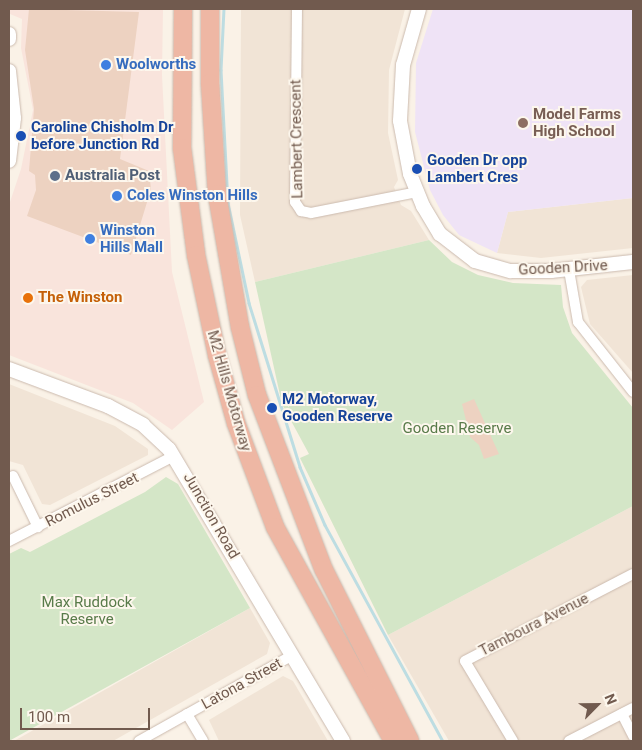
<!DOCTYPE html>
<html>
<head>
<meta charset="utf-8">
<style>
	body { margin:0 }
	#map { position:relative; width:642px; height:750px; overflow:hidden; background:#faf2e7; font-family:Roboto,sans-serif }
	div>[style] { position:absolute }
	.residential>* { inset:0; background:#f1e4d6 }
	.commercial>* { inset:0; background:#f9e4dc }
	.education>* { inset:0; background:#efe3f6 }
	.green>* { inset:0; background:#d4e6c7 }
	.stream>* { height:2.5px; margin:-1.25px; padding:0 1.25px; transform-origin:1.25px; border-radius:1.25px; background:#bddde2 }
	.building>* { inset:0; background:#edd2c1 }
	.roads { filter:drop-shadow(0 0 1px #cbbaae) drop-shadow(0 0 1px #cbbaae) }
	.street>* { height:10px; margin:-5px; padding:0 5px; transform-origin:5px; border-radius:5px; background:#fff }
	.secondary>* { height:14px; margin:-7px; padding:0 7px; transform-origin:7px; border-radius:7px; background:#fff }
	.highway>* { height:18px; margin:-9px; padding:0 9px; transform-origin:9px; border-radius:9px; background:#eeb7a4 }
	.dots>* { width:14px; height:14px; translate:-50% -50%; box-sizing:border-box; border:2px solid #fdf7ed; border-radius:50% }
	span { translate:-50% -50%; white-space:nowrap; text-align:center; line-height:1.15; -webkit-text-stroke:4px #fdf7ed; paint-order:stroke }
	.shop-label { font-size:15px; color:#366cbe; font-weight:700 }
	.left { translate:0 -50%; text-align:left }
	.education-label { font-size:15px; color:#785e54; font-weight:700 }
	.transit-label { font-size:15px; color:#164399; font-weight:700 }
	.street-label { font-size:15px; color:#715a4e }
	.service-label { font-size:15px; color:#4e5e75; font-weight:700 }
	.food-label { font-size:15px; color:#c56008; font-weight:700 }
	.park-label { font-size:15px; color:#597b4a }
	.frame { position:absolute; inset:0; border:10px solid #715a4e; pointer-events:none }
	.north { position:absolute; left:572px; top:680px; width:50px; height:50px; -webkit-text-stroke:4px #fdf7ed; paint-order:stroke; rotate:67deg; font-size:14px; font-weight:700; line-height:20px; text-align:center; color:#715a4e }
	.north::after { content:''; display:block; margin:auto; width:18px; height:22px; background:#715a4e; clip-path:polygon(50% 0,100% 100%,50% 72%,0 100%) }
	.scale { position:absolute; left:20px; top:708px; width:130px; height:22px; box-sizing:border-box; border:2px solid #715a4e; border-top:0; padding-left:6px; font-size:15px; line-height:18px; white-space:nowrap; color:#715a4e; -webkit-text-stroke:4px #fdf7ed; paint-order:stroke }
</style>
</head>
<body>
<div id="map">
	<div class="residential">
		<i style="clip-path:polygon(241px 9px,405px 9px,389px 70px,388px 133px,398px 180px,394px 187px,401px 205px,411px 211px,429px 240px,255px 282px,240px 215px)"></i>
		<i style="clip-path:polygon(633px 198px,633px 248px,541px 258px,497px 253px,508px 212px)"></i>
		<i style="clip-path:polygon(633px 275px,633px 373px,590px 324px,581px 287px,587px 280px)"></i>
		<i style="clip-path:polygon(9px 384px,115px 426px,148px 449px,148px 455px,50px 505px,42px 504px,23px 465px,9px 461px)"></i>
		<i style="clip-path:polygon(633px 506px,633px 741px,449px 741px,388px 635px)"></i>
		<i style="clip-path:polygon(250px 608px,270px 643px,267px 654px,113px 741px,14px 741px)"></i>
		<i style="clip-path:polygon(283px 676px,293px 681px,328px 741px,219px 741px,209px 720px)"></i>
	</div>
	<div class="commercial">
		<i style="clip-path:polygon(10px 9px,163px 9px,162px 75px,172px 272px,204px 402px,172px 430px,133px 403px,9px 355px,9px 205px,21px 169px,33px 110px,21px 48px,22px 19px,10px 14px)"></i>
	</div>
	<div class="education">
		<i style="clip-path:polygon(433px 9px,633px 9px,633px 198px,508px 212px,497px 253px,459px 235px,443px 215px,430px 190px,415px 132px,416px 63px)"></i>
	</div>
	<div class="green">
		<i style="clip-path:polygon(429px 240px,452px 262px,478px 275px,513px 283px,561px 285px,563px 307px,572px 333px,633px 408px,633px 506px,388px 635px,300px 458px,309px 454px,282px 404px,255px 282px)"></i>
		<i style="clip-path:polygon(166px 477px,178px 484px,250px 608px,9px 741px,9px 554px,21px 548px,30px 552px,145px 492px)"></i>
	</div>
	<div class="stream">
		<i style="left:224px;top:9px;width:61px;rotate:92.8deg"></i>
		<i style="left:221px;top:70px;width:133px;rotate:87deg"></i>
		<i style="left:228px;top:203px;width:102px;rotate:78.1deg"></i>
		<i style="left:249px;top:303px;width:172px;rotate:72.7deg"></i>
		<i style="left:300px;top:467px;width:63px;rotate:66.7deg"></i>
		<i style="left:325px;top:525px;width:246px;rotate:61.4deg"></i>
	</div>
	<div class="building">
		<i style="clip-path:polygon(29px 9px,139px 12px,120px 159px,149px 171px,151px 189px,131px 255px,27px 216px,36px 190px,35px 175px,29px 171px,34px 109px,25px 50px)"></i>
		<i style="clip-path:polygon(474px 399px,499px 454px,484px 459px,479px 445px,470px 437px,462px 404px)"></i>
	</div>
	<div class="roads">
		<div class="street">
			<i style="left:297px;top:9px;width:193px;rotate:90.6deg"></i>
			<i style="left:295px;top:202px;width:11px;rotate:56deg"></i>
			<i style="left:301px;top:211px;width:10px;rotate:11deg"></i>
			<i style="left:311px;top:213px;width:108px;rotate:-11.2deg"></i>
			<i style="left:569px;top:270px;width:53px;rotate:80.2deg"></i>
			<i style="left:578px;top:322px;width:89px;rotate:51.8deg"></i>
			<i style="left:13px;top:476px;width:57px;rotate:63.9deg"></i>
			<i style="left:9px;top:541px;width:186px;rotate:-27.3deg"></i>
			<i style="left:187px;top:714px;width:31px;rotate:59deg"></i>
			<i style="left:622px;top:714px;width:25px;rotate:63deg"></i>
			<i style="left:139px;top:741px;width:176px;rotate:-29.2deg"></i>
			<i style="left:513px;top:741px;width:93px;rotate:-121deg"></i>
			<i style="left:465px;top:661px;width:189px;rotate:-27.4deg"></i>
			<i style="left:569px;top:741px;width:72px;rotate:-27.3deg"></i>
		</div>
		<div class="secondary">
			<i style="left:419px;top:9px;width:58px;rotate:105.9deg"></i>
			<i style="left:403px;top:65px;width:56px;rotate:93.1deg"></i>
			<i style="left:400px;top:121px;width:54px;rotate:79.3deg"></i>
			<i style="left:410px;top:174px;width:35px;rotate:68deg"></i>
			<i style="left:423px;top:206px;width:33px;rotate:59deg"></i>
			<i style="left:440px;top:234px;width:44px;rotate:37.6deg"></i>
			<i style="left:475px;top:261px;width:37px;rotate:16deg"></i>
			<i style="left:511px;top:271px;width:40px"></i>
			<i style="left:551px;top:271px;width:82px;rotate:-6.3deg"></i>
			<i style="left:9px;top:34px;width:5px;rotate:90deg"></i>
			<i style="left:9px;top:71px;width:47px;rotate:83.9deg"></i>
			<i style="left:14px;top:118px;width:43px;rotate:96.6deg"></i>
			<i style="left:9px;top:369px;width:106px;rotate:20.5deg"></i>
			<i style="left:108px;top:406px;width:40px;rotate:28deg"></i>
			<i style="left:143px;top:425px;width:35px;rotate:43deg"></i>
			<i style="left:169px;top:449px;width:340px;rotate:59.2deg"></i>
		</div>
		<div class="highway">
			<i style="left:183px;top:9px;width:139px;rotate:90.4deg"></i>
			<i style="left:182px;top:148px;width:108px;rotate:82.5deg"></i>
			<i style="left:196px;top:255px;width:102px;rotate:78.1deg"></i>
			<i style="left:217px;top:355px;width:71px;rotate:74.4deg"></i>
			<i style="left:236px;top:423px;width:111px;rotate:69.4deg"></i>
			<i style="left:275px;top:527px;width:244px;rotate:61.1deg"></i>
			<i style="left:210px;top:9px;width:74px;rotate:90deg"></i>
			<i style="left:210px;top:83px;width:111px;rotate:86.4deg"></i>
			<i style="left:217px;top:194px;width:135px;rotate:80.2deg"></i>
			<i style="left:240px;top:327px;width:70px;rotate:76deg"></i>
			<i style="left:257px;top:395px;width:187px;rotate:69.1deg"></i>
			<i style="left:324px;top:570px;width:191px;rotate:63.3deg"></i>
		</div>
	</div>
	<div class="dots">
		<i style="left:106px;top:65px;background:#3f7fe0"></i>
		<i style="left:523px;top:123px;background:#8d6e63"></i>
		<i style="left:21px;top:136px;background:#1a4fb4"></i>
		<i style="left:417px;top:169px;background:#1a4fb4"></i>
		<i style="left:55px;top:176px;background:#5c6f8a"></i>
		<i style="left:117px;top:196px;background:#3f7fe0"></i>
		<i style="left:90px;top:239px;background:#3f7fe0"></i>
		<i style="left:28px;top:298px;background:#e8710a"></i>
		<i style="left:272px;top:408px;background:#1a4fb4"></i>
	</div>
	<div class="shop-label">
		<span class="left" style="left:116px;top:65px">Woolworths</span>
		<span class="left" style="left:127px;top:196px">Coles Winston Hills</span>
		<span class="left" style="left:100px;top:239px">Winston<br>Hills Mall</span>
	</div>
	<div class="education-label">
		<span class="left" style="left:533px;top:123px">Model Farms<br>High School</span>
	</div>
	<div class="transit-label">
		<span class="left" style="left:31px;top:136px">Caroline Chisholm Dr<br>before Junction Rd</span>
		<span class="left" style="left:427px;top:169px">Gooden Dr opp<br>Lambert Cres</span>
		<span class="left" style="left:282px;top:408px">M2 Motorway,<br>Gooden Reserve</span>
	</div>
	<div class="street-label">
		<span style="left:297px;top:139px;rotate:-91deg">Lambert Crescent</span>
		<span style="left:563px;top:268px;rotate:-3deg">Gooden Drive</span>
		<span style="left:229px;top:391px;rotate:74deg">M2 Hills Motorway</span>
		<span style="left:92px;top:500px;rotate:-27deg">Romulus Street</span>
		<span style="left:211px;top:516px;rotate:60deg">Junction Road</span>
		<span style="left:534px;top:625px;rotate:-27deg">Tamboura Avenue</span>
		<span style="left:242px;top:684px;rotate:-29deg">Latona Street</span>
	</div>
	<div class="service-label">
		<span class="left" style="left:65px;top:176px">Australia Post</span>
	</div>
	<div class="food-label">
		<span class="left" style="left:38px;top:298px">The Winston</span>
	</div>
	<div class="park-label">
		<span style="left:457px;top:429px">Gooden Reserve</span>
		<span style="left:87px;top:611px">Max Ruddock<br>Reserve</span>
	</div>
	<div class="frame"></div>
	<div class="north">N</div>
	<div class="scale">100 m</div>
</div>
</body>
</html>
